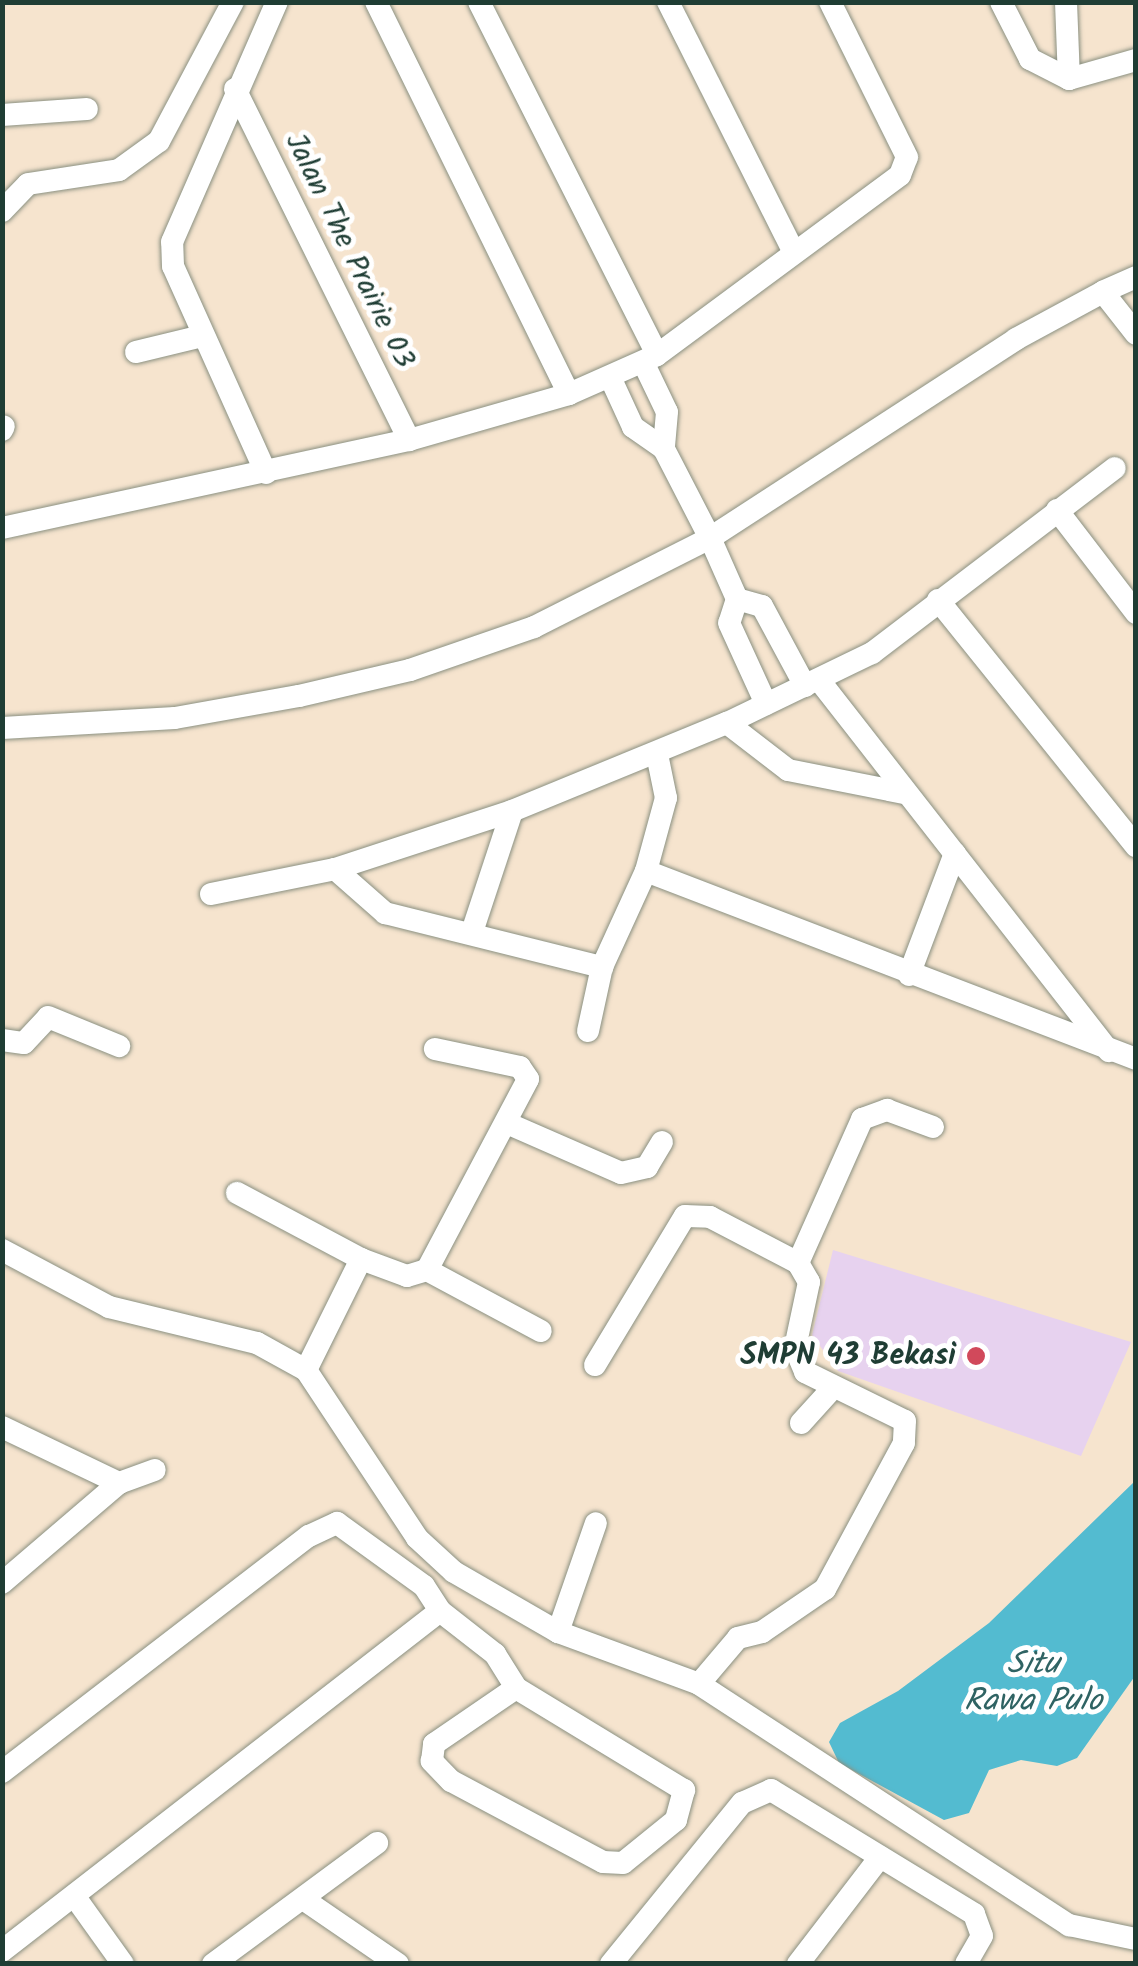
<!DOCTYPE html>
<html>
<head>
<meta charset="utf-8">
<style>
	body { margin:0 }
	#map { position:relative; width:1138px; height:1966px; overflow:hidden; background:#f6e4ce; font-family:Kalam,sans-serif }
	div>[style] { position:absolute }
	.built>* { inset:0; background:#e7d2ef }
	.water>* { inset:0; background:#53bbd0 }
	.roads { filter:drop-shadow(0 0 2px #8a9081) drop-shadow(0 0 2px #8a9081) }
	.street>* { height:22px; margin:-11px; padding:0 11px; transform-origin:11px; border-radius:11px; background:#fff }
	.dots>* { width:28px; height:28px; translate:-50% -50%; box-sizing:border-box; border:5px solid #fff; border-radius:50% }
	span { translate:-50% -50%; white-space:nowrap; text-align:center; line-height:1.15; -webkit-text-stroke:10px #fff; paint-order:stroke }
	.street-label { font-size:30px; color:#1f3d34 }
	.poi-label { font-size:30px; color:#1f3d34; font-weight:700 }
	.right { translate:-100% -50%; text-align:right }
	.water-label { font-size:32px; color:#2f6363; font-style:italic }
	.frame { position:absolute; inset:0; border:5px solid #1f3d34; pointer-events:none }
</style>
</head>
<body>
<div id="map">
	<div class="built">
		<i style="clip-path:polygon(833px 1250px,1131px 1342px,1081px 1456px,838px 1371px,812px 1335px)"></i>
	</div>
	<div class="water">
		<i style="clip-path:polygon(1135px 1481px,1135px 1676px,1077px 1758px,1057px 1766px,1021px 1760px,989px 1770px,969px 1813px,944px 1820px,839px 1763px,829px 1742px,840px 1723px,898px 1691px,989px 1623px)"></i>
	</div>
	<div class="roads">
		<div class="street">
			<i style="left:376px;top:2px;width:437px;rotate:63.8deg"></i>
			<i style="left:479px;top:2px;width:395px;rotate:63.2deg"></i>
			<i style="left:668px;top:2px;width:280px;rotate:63.3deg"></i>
			<i style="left:1001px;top:2px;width:64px;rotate:63deg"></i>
			<i style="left:1030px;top:59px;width:44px;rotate:27.1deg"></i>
			<i style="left:1069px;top:79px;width:70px;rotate:-15.8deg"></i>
			<i style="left:1066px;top:2px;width:77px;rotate:87.8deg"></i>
			<i style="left:235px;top:89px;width:392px;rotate:63.6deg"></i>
			<i style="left:2px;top:115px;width:85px;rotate:-4deg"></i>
			<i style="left:2px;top:211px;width:37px;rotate:-46deg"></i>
			<i style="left:28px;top:184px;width:92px;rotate:-8.7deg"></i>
			<i style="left:119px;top:170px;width:49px;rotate:-35.9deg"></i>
			<i style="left:159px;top:141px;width:157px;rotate:-62deg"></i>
			<i style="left:1136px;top:277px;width:36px;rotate:156deg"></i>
			<i style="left:1103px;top:292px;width:53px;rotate:51.8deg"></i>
			<i style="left:136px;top:352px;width:68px;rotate:-13.6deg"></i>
			<i style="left:643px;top:362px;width:55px;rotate:64.4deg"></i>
			<i style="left:667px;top:412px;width:37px;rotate:95deg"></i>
			<i style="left:610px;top:377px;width:55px;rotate:65.3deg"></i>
			<i style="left:633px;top:427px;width:38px;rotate:35deg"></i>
			<i style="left:664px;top:449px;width:100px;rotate:62.7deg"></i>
			<i style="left:710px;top:538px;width:67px;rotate:66.1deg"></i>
			<i style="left:737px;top:599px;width:25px;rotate:108deg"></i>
			<i style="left:729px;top:623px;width:89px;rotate:65.4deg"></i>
			<i style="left:2px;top:430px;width:4px;rotate:-63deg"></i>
			<i style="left:266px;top:473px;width:227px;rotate:-114.2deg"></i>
			<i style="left:173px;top:266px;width:24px;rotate:-92deg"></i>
			<i style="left:172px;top:242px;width:262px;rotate:-66.4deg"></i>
			<i style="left:1057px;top:510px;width:130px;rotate:52.5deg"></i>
			<i style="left:2px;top:528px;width:416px;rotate:-12.2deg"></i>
			<i style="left:409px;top:440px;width:166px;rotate:-16deg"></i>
			<i style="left:569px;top:394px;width:96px;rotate:-23.9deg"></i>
			<i style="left:657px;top:355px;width:302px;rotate:-36.5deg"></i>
			<i style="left:900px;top:175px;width:19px;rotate:-69deg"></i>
			<i style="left:907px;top:157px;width:173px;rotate:-116.4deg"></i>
			<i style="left:737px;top:599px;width:26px;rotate:16deg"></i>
			<i style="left:762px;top:606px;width:91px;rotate:61.7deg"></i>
			<i style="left:938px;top:600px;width:316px;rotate:51.2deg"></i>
			<i style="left:819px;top:680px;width:471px;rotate:52deg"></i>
			<i style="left:727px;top:723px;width:77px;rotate:37.6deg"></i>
			<i style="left:788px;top:770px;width:118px;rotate:11.2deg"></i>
			<i style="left:2px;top:728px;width:173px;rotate:-3.3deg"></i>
			<i style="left:175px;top:718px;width:126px;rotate:-10.1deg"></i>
			<i style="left:299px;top:696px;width:114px;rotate:-13.2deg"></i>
			<i style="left:410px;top:670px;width:131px;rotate:-19.1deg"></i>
			<i style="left:534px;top:627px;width:197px;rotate:-26.8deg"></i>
			<i style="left:710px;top:538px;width:365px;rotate:-33deg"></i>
			<i style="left:1016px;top:339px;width:99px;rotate:-28.4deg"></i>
			<i style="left:335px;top:869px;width:67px;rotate:41.3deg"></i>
			<i style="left:385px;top:913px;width:224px;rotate:14deg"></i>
			<i style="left:646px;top:871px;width:525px;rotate:20.99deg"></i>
			<i style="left:211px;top:894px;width:126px;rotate:-11.4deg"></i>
			<i style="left:335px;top:869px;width:186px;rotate:-18.1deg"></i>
			<i style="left:512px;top:811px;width:232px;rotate:-22.3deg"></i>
			<i style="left:727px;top:723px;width:161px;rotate:-25.8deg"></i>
			<i style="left:872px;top:653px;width:305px;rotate:-37.3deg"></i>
			<i style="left:472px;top:932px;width:127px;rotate:-71.7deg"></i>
			<i style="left:909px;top:975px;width:130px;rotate:-69.3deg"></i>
			<i style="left:588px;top:1031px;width:66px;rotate:-77.7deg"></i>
			<i style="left:602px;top:967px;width:106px;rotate:-65.4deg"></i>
			<i style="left:646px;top:871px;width:76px;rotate:-74.7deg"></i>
			<i style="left:666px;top:798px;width:45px;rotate:-101.6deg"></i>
			<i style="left:2px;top:1040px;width:22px;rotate:8deg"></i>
			<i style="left:24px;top:1043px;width:35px;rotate:-47deg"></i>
			<i style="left:48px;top:1017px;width:77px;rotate:22.2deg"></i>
			<i style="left:509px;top:1124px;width:122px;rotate:23.6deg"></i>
			<i style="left:621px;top:1173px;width:27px;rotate:-13deg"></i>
			<i style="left:647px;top:1167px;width:29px;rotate:-59deg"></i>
			<i style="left:237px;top:1193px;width:140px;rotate:28deg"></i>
			<i style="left:2px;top:1250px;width:121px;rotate:28deg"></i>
			<i style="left:109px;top:1307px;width:152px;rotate:13.7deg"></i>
			<i style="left:257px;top:1343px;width:56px;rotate:28.9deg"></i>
			<i style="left:306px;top:1370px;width:201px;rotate:56.5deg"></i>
			<i style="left:417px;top:1538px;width:50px;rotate:42.6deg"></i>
			<i style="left:454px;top:1572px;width:120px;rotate:30deg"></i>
			<i style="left:558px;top:1632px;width:150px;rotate:20.2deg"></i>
			<i style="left:699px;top:1684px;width:442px;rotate:33.1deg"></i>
			<i style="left:1069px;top:1925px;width:68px;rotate:11.8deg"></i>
			<i style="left:798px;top:1263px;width:158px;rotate:-66deg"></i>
			<i style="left:862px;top:1119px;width:27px;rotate:-20deg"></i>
			<i style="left:887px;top:1110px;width:49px;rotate:20.3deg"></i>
			<i style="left:427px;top:1270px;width:129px;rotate:28.2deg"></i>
			<i style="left:595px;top:1365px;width:174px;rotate:-58.9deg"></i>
			<i style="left:685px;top:1216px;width:25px;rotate:2deg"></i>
			<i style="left:710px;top:1217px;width:99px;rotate:27.6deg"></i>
			<i style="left:798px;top:1263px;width:22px;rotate:60deg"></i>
			<i style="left:809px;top:1282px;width:67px;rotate:102deg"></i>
			<i style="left:795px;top:1348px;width:26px;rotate:67deg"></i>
			<i style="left:805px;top:1372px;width:111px;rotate:26.1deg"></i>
			<i style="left:905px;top:1421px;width:22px;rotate:93deg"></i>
			<i style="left:904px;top:1443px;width:166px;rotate:118.4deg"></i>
			<i style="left:825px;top:1589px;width:76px;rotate:145.7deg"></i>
			<i style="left:762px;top:1632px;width:25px;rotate:166deg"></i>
			<i style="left:738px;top:1638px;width:60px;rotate:130.3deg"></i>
			<i style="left:306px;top:1370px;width:124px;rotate:-63.6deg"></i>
			<i style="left:361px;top:1259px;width:49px;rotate:20.3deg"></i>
			<i style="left:407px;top:1276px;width:21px;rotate:-17deg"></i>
			<i style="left:427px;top:1270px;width:216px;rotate:-62.1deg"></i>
			<i style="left:528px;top:1079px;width:14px;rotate:-124deg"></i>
			<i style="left:520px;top:1067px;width:87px;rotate:-168deg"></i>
			<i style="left:801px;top:1423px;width:45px;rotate:-47.7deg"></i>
			<i style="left:2px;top:1427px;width:130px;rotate:25.6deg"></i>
			<i style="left:2px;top:1583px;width:154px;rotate:-40.5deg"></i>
			<i style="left:119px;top:1483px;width:38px;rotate:-20deg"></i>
			<i style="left:558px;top:1632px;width:115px;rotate:-70.8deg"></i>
			<i style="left:2px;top:1772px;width:387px;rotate:-37.6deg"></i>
			<i style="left:309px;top:1536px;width:31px;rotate:-25deg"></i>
			<i style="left:337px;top:1523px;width:107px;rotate:35.9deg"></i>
			<i style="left:424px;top:1586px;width:30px;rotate:57deg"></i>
			<i style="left:440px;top:1611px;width:70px;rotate:38deg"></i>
			<i style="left:495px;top:1654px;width:40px;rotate:58deg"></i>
			<i style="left:516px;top:1688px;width:197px;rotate:31.3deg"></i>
			<i style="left:684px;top:1790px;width:31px;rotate:105deg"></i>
			<i style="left:676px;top:1820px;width:68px;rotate:140.9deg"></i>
			<i style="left:623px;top:1863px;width:20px;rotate:-177deg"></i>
			<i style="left:603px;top:1862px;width:172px;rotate:-151.9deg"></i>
			<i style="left:451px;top:1781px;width:28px;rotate:-134deg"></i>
			<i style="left:432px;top:1761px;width:17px;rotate:-83deg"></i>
			<i style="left:434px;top:1744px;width:99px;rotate:-34.3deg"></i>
			<i style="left:75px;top:1897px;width:82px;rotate:54.4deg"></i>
			<i style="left:303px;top:1899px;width:115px;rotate:34.4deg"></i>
			<i style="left:2px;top:1951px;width:554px;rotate:-37.82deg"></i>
			<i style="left:213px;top:1964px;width:204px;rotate:-36.4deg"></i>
			<i style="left:611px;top:1964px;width:208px;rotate:-50.9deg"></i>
			<i style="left:742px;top:1803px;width:32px;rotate:-24deg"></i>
			<i style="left:771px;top:1790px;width:238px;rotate:31.4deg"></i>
			<i style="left:974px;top:1914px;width:23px;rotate:70deg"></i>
			<i style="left:982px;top:1936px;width:32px;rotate:120deg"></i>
			<i style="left:798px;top:1964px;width:135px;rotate:-52.5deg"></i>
		</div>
	</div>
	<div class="dots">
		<i style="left:976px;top:1356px;background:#d1495b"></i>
	</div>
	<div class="street-label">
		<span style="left:349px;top:251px;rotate:64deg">Jalan The Prairie 03</span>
	</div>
	<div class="poi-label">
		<span class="right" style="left:956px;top:1356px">SMPN 43 Bekasi</span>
	</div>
	<div class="water-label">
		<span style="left:1033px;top:1684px">Situ<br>Rawa Pulo</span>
	</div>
	<div class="frame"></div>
</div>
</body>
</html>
